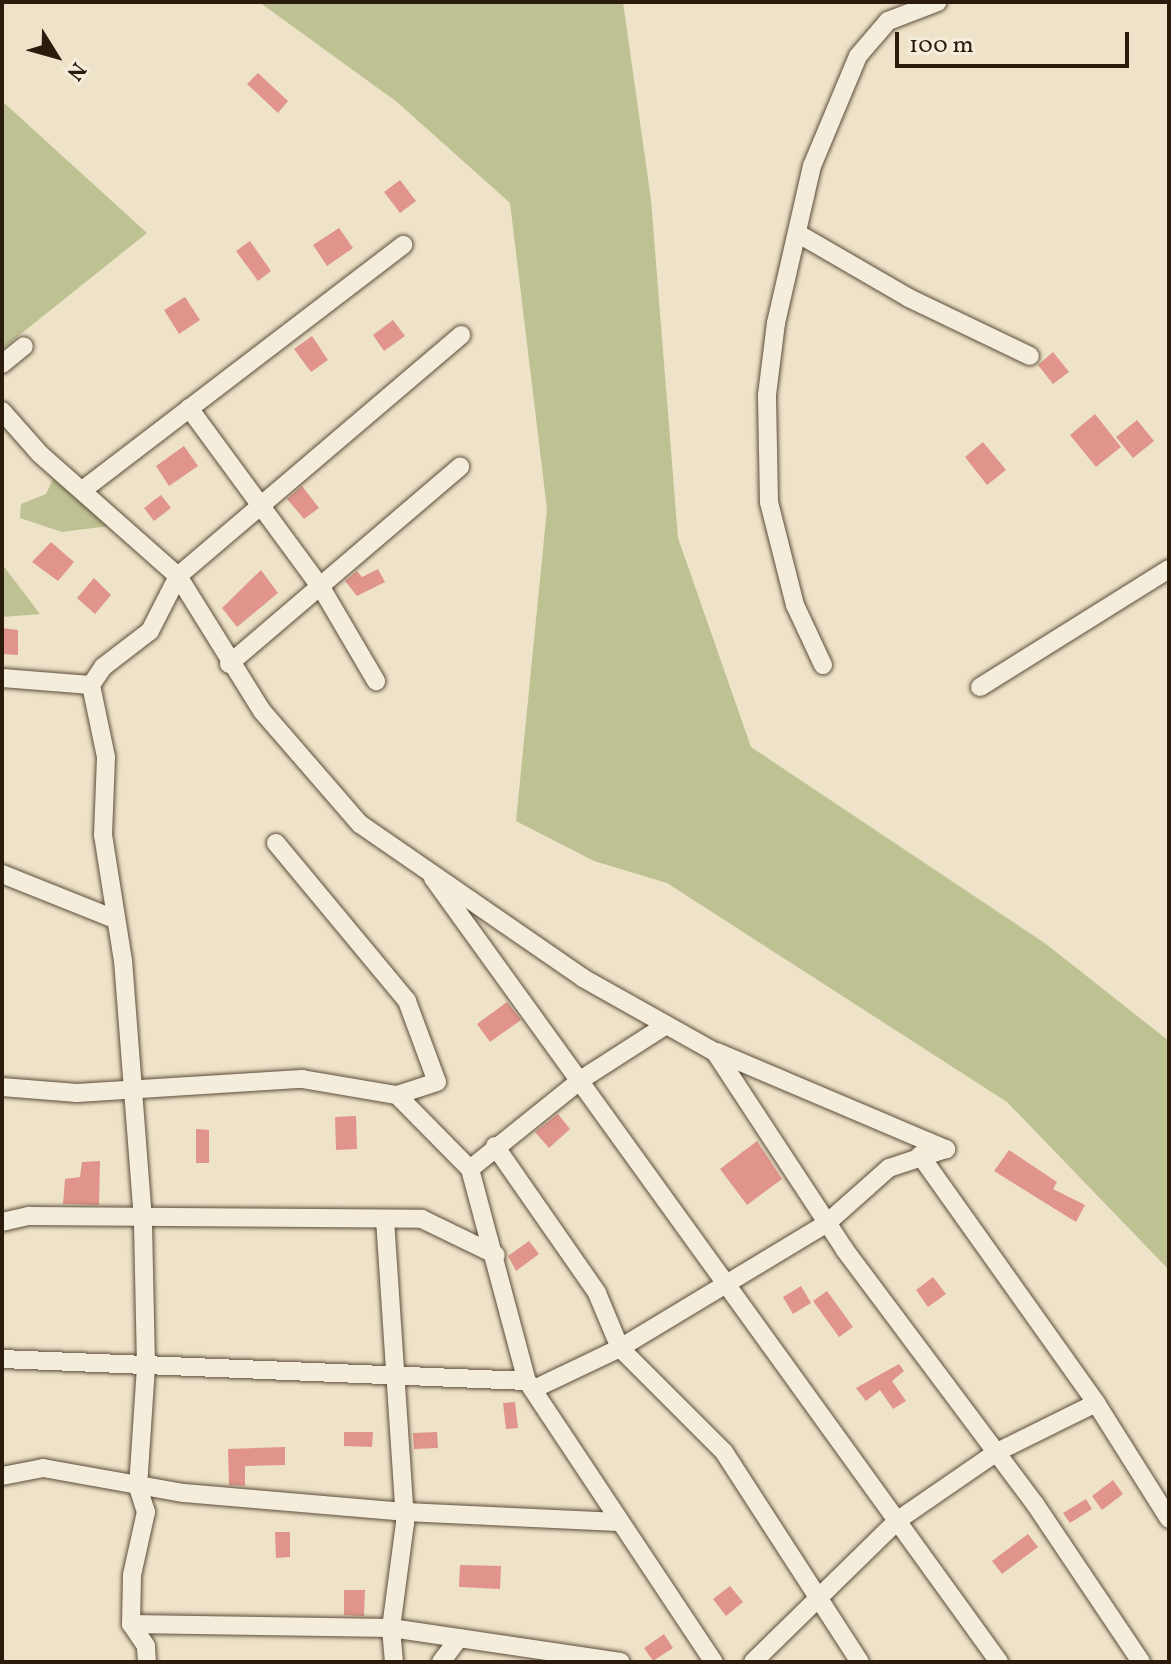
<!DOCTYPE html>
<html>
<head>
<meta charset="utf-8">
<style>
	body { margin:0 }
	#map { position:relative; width:1171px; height:1664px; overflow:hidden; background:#eee3c8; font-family:Vollkorn,serif }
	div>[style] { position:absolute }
	.green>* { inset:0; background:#bec292 }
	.building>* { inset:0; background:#e0948b }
	.roads { filter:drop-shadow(0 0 2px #5c4d3b) drop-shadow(0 0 2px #5c4d3b) }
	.street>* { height:18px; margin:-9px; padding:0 9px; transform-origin:9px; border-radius:9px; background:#f4eddb }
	span { translate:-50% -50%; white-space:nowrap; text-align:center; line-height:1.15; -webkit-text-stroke:6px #f4eddb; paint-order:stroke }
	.frame { position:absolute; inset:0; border:4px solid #2b1b0c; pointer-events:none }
	.north { position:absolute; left:16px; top:16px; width:80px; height:80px; -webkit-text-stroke:6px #f4eddb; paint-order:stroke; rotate:127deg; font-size:22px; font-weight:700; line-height:32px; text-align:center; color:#2b1b0c }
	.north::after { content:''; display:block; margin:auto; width:28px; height:36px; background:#2b1b0c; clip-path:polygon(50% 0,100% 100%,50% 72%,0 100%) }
	.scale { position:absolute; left:895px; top:32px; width:234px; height:36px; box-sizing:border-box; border:4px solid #2b1b0c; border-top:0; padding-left:10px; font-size:24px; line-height:28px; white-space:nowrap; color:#2b1b0c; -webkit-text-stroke:6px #f4eddb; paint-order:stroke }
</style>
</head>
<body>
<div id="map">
	<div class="green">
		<i style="clip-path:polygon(259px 2px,623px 2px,651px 200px,678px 538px,751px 747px,1046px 944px,1169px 1041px,1169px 1270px,1007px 1102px,667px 883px,594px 861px,516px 821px,547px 509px,510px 203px,397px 102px)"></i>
		<i style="clip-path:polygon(2px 101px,147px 233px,2px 349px)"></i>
		<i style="clip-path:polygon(53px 479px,109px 526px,62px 532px,20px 518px,21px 504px,46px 494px)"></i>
		<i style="clip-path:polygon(2px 564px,40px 614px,2px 617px)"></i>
	</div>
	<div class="building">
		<i style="clip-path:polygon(258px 73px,288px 101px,278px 113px,247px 84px)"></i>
		<i style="clip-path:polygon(400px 180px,416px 201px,400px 213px,384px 192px)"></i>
		<i style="clip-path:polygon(339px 228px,353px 248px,327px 266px,313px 245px)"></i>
		<i style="clip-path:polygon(250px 241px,271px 271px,258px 281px,236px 251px)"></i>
		<i style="clip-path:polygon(185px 297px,200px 320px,179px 334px,164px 310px)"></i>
		<i style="clip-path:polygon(393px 320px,405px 336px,384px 351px,373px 335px)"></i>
		<i style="clip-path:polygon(312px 336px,328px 360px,311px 372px,294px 349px)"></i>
		<i style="clip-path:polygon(1053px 352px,1069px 372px,1053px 384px,1038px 365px)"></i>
		<i style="clip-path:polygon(1095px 414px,1121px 447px,1096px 467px,1070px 435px)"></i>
		<i style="clip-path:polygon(1137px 420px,1154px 441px,1133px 458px,1116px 437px)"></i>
		<i style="clip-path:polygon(983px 442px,1006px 470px,987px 485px,965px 457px)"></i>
		<i style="clip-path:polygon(184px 446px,198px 466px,169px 486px,156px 466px)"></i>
		<i style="clip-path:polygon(302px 486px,319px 508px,304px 519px,287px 499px)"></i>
		<i style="clip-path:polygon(161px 495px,171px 508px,154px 521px,144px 508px)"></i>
		<i style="clip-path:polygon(51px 542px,74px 562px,58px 581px,32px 562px)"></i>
		<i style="clip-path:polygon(378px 569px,385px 582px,357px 596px,345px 581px,357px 571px,362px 577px)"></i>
		<i style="clip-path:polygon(261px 570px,278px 593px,237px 627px,222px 608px)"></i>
		<i style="clip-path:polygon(94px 578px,111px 595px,95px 614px,77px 598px)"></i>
		<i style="clip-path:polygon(2px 628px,18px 630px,18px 655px,2px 654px)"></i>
		<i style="clip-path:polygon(507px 1002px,521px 1020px,490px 1042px,477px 1024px)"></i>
		<i style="clip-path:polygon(558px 1114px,570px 1129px,549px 1148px,535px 1132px)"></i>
		<i style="clip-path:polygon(356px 1116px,357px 1149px,336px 1150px,335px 1117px)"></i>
		<i style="clip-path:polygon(196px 1129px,209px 1130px,209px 1163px,196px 1163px)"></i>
		<i style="clip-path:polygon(757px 1141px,782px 1179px,747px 1205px,720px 1169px)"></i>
		<i style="clip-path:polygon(1009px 1150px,1057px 1182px,1053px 1189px,1085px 1205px,1076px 1222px,994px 1171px)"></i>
		<i style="clip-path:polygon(100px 1161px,99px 1205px,63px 1204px,65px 1179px,80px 1177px,82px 1162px)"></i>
		<i style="clip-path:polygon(529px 1241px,539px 1254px,516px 1271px,508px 1256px)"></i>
		<i style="clip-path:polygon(933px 1277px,946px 1294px,928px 1307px,916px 1290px)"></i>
		<i style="clip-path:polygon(801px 1286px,811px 1303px,793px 1314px,783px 1297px)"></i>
		<i style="clip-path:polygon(827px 1291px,853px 1327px,839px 1337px,813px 1301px)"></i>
		<i style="clip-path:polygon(899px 1364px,904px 1371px,892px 1381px,906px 1401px,893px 1409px,880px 1390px,866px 1401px,856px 1388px)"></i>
		<i style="clip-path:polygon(515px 1402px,518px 1428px,506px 1429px,503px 1403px)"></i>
		<i style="clip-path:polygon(344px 1432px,373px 1432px,372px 1447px,344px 1446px)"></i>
		<i style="clip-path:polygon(437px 1432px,438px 1448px,414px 1449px,413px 1433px)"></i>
		<i style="clip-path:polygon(285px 1447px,285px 1465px,245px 1466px,245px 1486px,229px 1485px,228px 1449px)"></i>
		<i style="clip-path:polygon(1113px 1480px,1123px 1494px,1102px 1510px,1092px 1496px)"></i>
		<i style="clip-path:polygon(1086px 1499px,1092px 1509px,1070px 1523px,1063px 1513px)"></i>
		<i style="clip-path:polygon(275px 1532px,290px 1532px,290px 1557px,276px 1558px)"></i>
		<i style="clip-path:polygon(1028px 1534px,1038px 1547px,1002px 1574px,992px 1561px)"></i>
		<i style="clip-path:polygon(460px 1565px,501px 1566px,500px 1589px,459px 1587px)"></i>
		<i style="clip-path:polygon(730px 1586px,743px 1602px,726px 1616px,713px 1599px)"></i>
		<i style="clip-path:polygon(344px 1590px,365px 1590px,364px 1616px,344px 1615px)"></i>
		<i style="clip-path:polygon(664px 1634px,673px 1648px,653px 1661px,644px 1648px)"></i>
	</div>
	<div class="roads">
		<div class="street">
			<i style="left:797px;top:233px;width:129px;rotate:30.1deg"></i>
			<i style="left:909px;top:298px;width:134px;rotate:25.6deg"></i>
			<i style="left:2px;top:364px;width:28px;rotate:-39deg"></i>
			<i style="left:189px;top:408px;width:225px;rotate:53.7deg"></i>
			<i style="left:322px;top:589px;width:107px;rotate:59.6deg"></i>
			<i style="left:2px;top:411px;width:57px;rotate:48.5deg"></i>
			<i style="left:40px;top:454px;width:184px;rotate:41.5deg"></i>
			<i style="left:178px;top:576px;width:159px;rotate:58.1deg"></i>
			<i style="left:262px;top:711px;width:150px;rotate:49.1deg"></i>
			<i style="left:360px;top:824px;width:271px;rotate:34.6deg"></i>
			<i style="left:583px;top:978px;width:151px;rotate:29.3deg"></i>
			<i style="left:715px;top:1052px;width:237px;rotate:56.7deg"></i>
			<i style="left:845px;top:1250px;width:317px;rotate:53.2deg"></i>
			<i style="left:1035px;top:1504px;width:190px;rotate:56.1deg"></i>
			<i style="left:84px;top:489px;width:402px;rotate:-37.4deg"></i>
			<i style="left:229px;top:664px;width:304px;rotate:-40.5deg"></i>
			<i style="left:823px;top:665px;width:66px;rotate:-115deg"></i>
			<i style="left:795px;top:605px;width:106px;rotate:-104.2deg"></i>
			<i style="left:769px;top:502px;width:107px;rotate:-91.1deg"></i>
			<i style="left:767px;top:395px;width:73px;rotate:-82.9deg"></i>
			<i style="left:776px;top:323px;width:161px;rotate:-77.1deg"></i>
			<i style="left:812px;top:166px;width:119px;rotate:-67.3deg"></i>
			<i style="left:858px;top:56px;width:46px;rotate:-49.4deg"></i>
			<i style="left:888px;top:21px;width:53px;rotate:-20.8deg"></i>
			<i style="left:2px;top:678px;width:89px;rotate:4.5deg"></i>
			<i style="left:980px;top:687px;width:223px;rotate:-32deg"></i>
			<i style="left:276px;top:843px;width:205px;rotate:50.3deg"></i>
			<i style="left:407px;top:1001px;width:86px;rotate:69.7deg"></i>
			<i style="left:437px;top:1082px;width:42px;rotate:162deg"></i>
			<i style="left:2px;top:874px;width:118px;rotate:21.8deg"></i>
			<i style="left:433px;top:878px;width:967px;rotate:54.17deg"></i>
			<i style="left:717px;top:1052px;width:249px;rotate:23deg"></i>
			<i style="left:2px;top:1087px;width:75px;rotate:4.6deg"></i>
			<i style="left:77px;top:1093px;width:225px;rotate:-3.6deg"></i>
			<i style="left:302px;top:1079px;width:96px;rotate:9.6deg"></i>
			<i style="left:397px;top:1095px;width:104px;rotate:45.4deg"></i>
			<i style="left:470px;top:1169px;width:220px;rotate:75deg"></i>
			<i style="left:495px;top:1146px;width:179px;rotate:55.2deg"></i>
			<i style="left:597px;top:1293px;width:60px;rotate:67.3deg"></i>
			<i style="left:620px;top:1348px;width:242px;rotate:-31.1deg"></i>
			<i style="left:827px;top:1223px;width:83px;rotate:-41.6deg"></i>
			<i style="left:889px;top:1168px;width:60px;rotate:-18.4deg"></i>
			<i style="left:920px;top:1155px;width:304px;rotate:54.6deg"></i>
			<i style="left:1096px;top:1403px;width:137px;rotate:57.8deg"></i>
			<i style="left:470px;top:1169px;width:144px;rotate:-38.8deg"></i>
			<i style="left:582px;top:1079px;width:100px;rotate:-32.7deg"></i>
			<i style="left:385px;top:1219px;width:305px;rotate:86.2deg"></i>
			<i style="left:405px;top:1523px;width:106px;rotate:97.6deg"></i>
			<i style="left:391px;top:1628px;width:34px;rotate:85deg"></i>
			<i style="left:2px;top:1222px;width:28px;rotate:-13deg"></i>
			<i style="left:29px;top:1216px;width:393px;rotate:0.4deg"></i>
			<i style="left:422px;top:1219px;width:82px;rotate:25.9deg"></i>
			<i style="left:2px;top:1359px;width:525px;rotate:2.4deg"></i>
			<i style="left:527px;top:1381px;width:338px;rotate:56.4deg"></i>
			<i style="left:534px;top:1389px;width:95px;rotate:-25.5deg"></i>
			<i style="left:620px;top:1348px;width:147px;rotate:45deg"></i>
			<i style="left:724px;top:1452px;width:250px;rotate:57.1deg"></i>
			<i style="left:2px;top:1476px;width:42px;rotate:-11deg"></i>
			<i style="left:43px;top:1468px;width:143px;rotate:10.1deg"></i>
			<i style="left:184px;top:1493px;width:221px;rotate:4.9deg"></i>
			<i style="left:404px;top:1512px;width:216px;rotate:2.7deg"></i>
			<i style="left:131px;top:1624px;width:260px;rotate:0.9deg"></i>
			<i style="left:391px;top:1628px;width:232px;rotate:8.4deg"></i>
			<i style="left:147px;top:1662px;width:16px;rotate:-94deg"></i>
			<i style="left:146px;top:1646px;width:27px;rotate:-124deg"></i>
			<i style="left:131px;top:1624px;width:49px;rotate:-88.8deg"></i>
			<i style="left:132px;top:1575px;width:65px;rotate:-77.5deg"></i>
			<i style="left:146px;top:1512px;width:26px;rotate:-108deg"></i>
			<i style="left:138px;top:1487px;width:120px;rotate:-86.2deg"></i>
			<i style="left:146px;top:1367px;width:147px;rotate:-91.2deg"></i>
			<i style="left:143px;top:1220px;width:260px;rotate:-94.4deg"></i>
			<i style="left:123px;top:961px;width:128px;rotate:-99deg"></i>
			<i style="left:103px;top:835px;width:78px;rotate:-87.8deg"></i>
			<i style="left:106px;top:757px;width:74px;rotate:-101.8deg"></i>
			<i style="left:91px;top:685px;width:22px;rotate:-56deg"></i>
			<i style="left:103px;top:667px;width:59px;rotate:-37.5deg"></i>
			<i style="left:150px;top:631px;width:62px;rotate:-63deg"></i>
			<i style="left:178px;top:576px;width:372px;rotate:-40.4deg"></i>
			<i style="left:441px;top:1662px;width:30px;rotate:-53deg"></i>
			<i style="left:753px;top:1662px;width:203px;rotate:-44.4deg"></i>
			<i style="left:898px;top:1520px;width:120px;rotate:-34.5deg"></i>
			<i style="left:997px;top:1452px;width:110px;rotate:-26.3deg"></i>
		</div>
	</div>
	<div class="frame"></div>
	<div class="north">N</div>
	<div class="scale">100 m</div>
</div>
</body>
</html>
